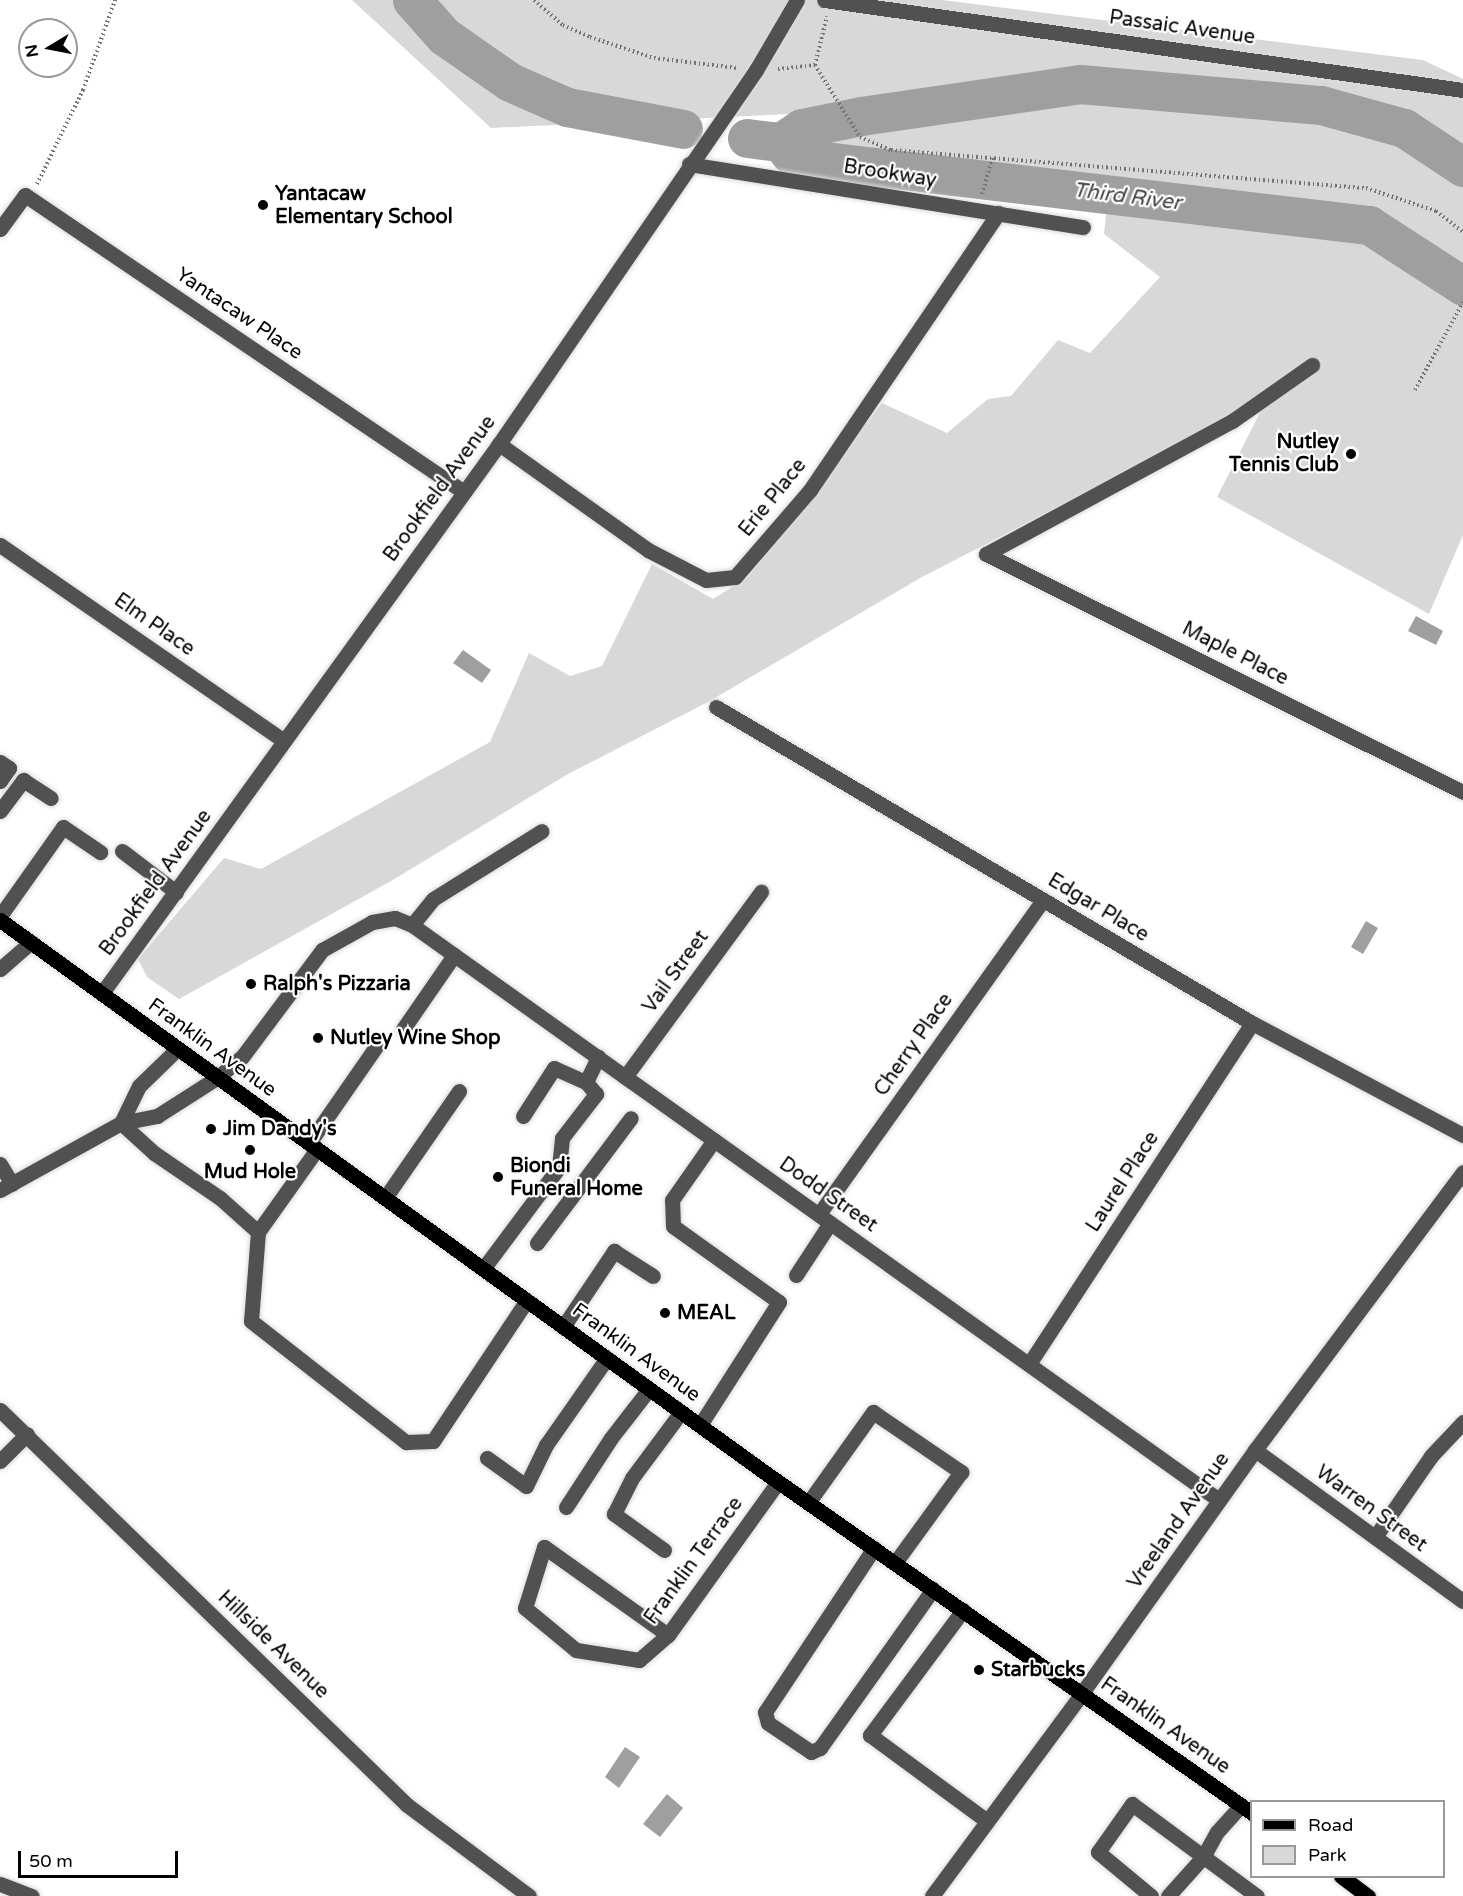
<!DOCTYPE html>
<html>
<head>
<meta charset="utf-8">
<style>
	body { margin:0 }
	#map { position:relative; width:1463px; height:1896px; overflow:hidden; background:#fff; font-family:"Varela Round",sans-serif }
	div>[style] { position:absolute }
	.green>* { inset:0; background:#d8d8d8 }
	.water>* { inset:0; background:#9f9f9f }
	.river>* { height:39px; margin:-19.5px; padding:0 19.5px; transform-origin:19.5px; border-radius:19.5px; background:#9f9f9f }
	.path>* { height:4px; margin-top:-2px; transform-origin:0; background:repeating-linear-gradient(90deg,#737373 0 1.5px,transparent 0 4.5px) }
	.roads { filter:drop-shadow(0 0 2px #dbdbdb) drop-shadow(0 0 2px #dbdbdb) }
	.minor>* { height:15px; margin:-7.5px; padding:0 7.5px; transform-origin:7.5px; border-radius:7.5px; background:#515151 }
	.major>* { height:15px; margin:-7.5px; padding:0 7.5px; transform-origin:7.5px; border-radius:7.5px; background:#000 }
	.dots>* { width:16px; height:16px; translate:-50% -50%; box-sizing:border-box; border:3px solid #fff; border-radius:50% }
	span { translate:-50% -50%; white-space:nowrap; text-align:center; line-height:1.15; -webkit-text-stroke:4.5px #fff; paint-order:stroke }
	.street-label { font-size:20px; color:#000 }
	.poi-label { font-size:20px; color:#000; font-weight:700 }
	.left { translate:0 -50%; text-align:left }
	.right { translate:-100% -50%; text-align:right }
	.water-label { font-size:21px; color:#404040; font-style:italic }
	.legend { position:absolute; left:1250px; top:1800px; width:195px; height:78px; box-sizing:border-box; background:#fff; border:2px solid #999; margin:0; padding:8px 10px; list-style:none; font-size:18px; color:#000 }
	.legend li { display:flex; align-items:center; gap:12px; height:30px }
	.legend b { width:30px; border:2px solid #999 }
	.north { position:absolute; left:18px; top:18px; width:60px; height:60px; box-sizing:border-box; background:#fff; border:2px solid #999; border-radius:50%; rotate:260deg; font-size:16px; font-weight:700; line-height:24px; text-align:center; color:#000 }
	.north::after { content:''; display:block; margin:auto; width:21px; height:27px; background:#000; clip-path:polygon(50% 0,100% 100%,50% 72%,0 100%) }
	.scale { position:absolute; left:18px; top:1851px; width:160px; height:27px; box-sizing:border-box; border:3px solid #000; border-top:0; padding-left:8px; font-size:18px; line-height:21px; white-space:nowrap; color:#000; -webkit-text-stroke:4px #fff; paint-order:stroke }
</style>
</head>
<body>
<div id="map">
	<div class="green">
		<i style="clip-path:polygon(352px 0,942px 0,1423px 60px,1463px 79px,1463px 535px,1429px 614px,1217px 497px,1267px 399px,922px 577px,708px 702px,568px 774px,391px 881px,179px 999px,147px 977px,138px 959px,224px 858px,261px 869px,490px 742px,529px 653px,570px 676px,602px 666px,652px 564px,713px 599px,747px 578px,882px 403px,947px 433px,988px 399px,1011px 396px,1058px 340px,1090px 353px,1160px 277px,1104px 234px,1108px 196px,1197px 202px,1369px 225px,1395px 245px,1459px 282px,1372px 218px,825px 159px,788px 149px,788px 114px,491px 128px)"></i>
	</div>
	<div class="water">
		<i style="clip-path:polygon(1416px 616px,1443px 631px,1436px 645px,1408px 631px)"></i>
		<i style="clip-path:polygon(463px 650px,491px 670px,482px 683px,453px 663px)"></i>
		<i style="clip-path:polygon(1366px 921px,1378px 928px,1363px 954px,1351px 947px)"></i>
		<i style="clip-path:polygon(625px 1747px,640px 1757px,619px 1788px,605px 1777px)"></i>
		<i style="clip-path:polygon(667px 1794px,683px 1808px,660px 1837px,643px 1824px)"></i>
	</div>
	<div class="river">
		<i style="left:412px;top:0;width:48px;rotate:48.4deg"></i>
		<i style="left:444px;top:36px;width:80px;rotate:34.9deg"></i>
		<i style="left:510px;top:82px;width:62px;rotate:23.7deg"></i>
		<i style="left:567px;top:107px;width:118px;rotate:10.7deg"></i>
		<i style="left:747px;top:138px;width:34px;rotate:7deg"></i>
		<i style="left:781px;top:142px;width:25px;rotate:-34deg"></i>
		<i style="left:802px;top:128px;width:60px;rotate:-11.5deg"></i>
		<i style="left:861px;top:116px;width:221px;rotate:-8.3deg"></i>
		<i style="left:1080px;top:84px;width:242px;rotate:5deg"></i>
		<i style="left:1321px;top:105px;width:86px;rotate:15.5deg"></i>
		<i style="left:1404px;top:128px;width:71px;rotate:33.5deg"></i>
		<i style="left:781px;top:142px;width:15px;rotate:53deg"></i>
		<i style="left:790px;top:154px;width:36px;rotate:11deg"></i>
		<i style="left:825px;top:161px;width:548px;rotate:6.71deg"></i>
		<i style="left:1369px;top:225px;width:112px;rotate:33deg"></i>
	</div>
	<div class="path">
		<i style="left:534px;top:0;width:38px;rotate:41deg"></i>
		<i style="left:563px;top:25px;width:30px;rotate:24deg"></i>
		<i style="left:590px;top:37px;width:67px;rotate:18.2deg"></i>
		<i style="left:654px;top:58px;width:84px;rotate:6.9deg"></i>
		<i style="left:815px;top:65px;width:50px;rotate:-76.2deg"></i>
		<i style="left:778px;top:69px;width:37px;rotate:-6deg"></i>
		<i style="left:815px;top:65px;width:85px;rotate:58deg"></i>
		<i style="left:860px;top:137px;width:34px;rotate:23deg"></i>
		<i style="left:891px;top:150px;width:477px;rotate:4.6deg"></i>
		<i style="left:1366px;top:188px;width:74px;rotate:18.2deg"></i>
		<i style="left:1436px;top:211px;width:34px;rotate:38deg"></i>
		<i style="left:37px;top:184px;width:105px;rotate:-63.9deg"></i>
		<i style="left:83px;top:90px;width:96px;rotate:-70.4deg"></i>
		<i style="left:982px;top:194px;width:40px;rotate:-74deg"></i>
		<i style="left:1415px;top:390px;width:100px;rotate:-61.4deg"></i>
	</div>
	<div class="roads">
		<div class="minor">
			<i style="left:824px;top:0;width:645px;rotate:8.02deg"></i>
			<i style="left:689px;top:164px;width:399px;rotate:9.1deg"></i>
			<i style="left:0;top:229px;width:42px;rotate:-53.7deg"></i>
			<i style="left:25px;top:195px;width:530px;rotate:34.08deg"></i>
			<i style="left:499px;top:444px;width:183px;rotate:35.4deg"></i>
			<i style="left:648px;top:550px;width:65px;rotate:27.3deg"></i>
			<i style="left:706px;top:580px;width:29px;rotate:-6deg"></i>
			<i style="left:735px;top:577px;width:115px;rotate:-49.2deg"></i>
			<i style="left:810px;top:490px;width:335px;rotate:-55.8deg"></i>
			<i style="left:0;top:545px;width:345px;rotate:34.6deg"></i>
			<i style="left:986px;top:554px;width:533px;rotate:26.52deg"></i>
			<i style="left:986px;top:554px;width:280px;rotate:-28.4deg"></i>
			<i style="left:1232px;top:421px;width:98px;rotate:-35deg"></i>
			<i style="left:716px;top:707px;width:622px;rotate:30.52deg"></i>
			<i style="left:1252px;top:1023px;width:239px;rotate:28deg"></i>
			<i style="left:0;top:762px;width:11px;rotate:34deg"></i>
			<i style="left:9px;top:768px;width:16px;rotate:125deg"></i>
			<i style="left:0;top:811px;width:39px;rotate:-53deg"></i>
			<i style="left:23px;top:780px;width:33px;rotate:33deg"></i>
			<i style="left:122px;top:851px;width:68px;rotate:37.2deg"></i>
			<i style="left:0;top:916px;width:109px;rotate:-54.7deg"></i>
			<i style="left:63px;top:827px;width:45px;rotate:34deg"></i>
			<i style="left:412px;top:925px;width:33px;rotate:-51deg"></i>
			<i style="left:433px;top:899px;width:128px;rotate:-32deg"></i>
			<i style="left:0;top:969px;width:41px;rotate:-41.1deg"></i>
			<i style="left:102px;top:993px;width:678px;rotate:-54.13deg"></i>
			<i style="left:499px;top:444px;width:454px;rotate:-55.5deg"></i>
			<i style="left:756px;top:70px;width:81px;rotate:-59.6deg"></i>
			<i style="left:403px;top:1029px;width:90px;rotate:-55.4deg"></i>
			<i style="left:625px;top:1077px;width:230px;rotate:-53.7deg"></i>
			<i style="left:523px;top:1116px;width:57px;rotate:-57.1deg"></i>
			<i style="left:554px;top:1068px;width:35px;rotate:24deg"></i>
			<i style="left:121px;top:1123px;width:45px;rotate:42.3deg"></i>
			<i style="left:154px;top:1153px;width:80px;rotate:34.3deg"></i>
			<i style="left:220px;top:1198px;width:51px;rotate:41.8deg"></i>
			<i style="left:121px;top:1123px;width:41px;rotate:-64.1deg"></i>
			<i style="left:139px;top:1086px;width:53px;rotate:-44.2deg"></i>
			<i style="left:309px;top:1143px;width:124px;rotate:-55.2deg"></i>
			<i style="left:317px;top:1149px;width:102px;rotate:125.4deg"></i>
			<i style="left:258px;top:1232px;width:89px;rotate:94.5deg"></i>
			<i style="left:251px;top:1321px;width:197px;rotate:38deg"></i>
			<i style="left:406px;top:1442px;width:27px;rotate:-2deg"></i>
			<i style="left:433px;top:1441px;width:169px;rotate:-56.3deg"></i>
			<i style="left:0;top:1164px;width:23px;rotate:59deg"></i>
			<i style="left:0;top:1190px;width:138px;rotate:-29deg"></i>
			<i style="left:121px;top:1123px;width:37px;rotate:-11deg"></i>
			<i style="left:157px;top:1116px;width:72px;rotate:-32.6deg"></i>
			<i style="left:218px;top:1077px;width:31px;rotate:-40deg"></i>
			<i style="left:242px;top:1057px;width:134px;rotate:-53.2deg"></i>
			<i style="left:322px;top:950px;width:57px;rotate:-29.2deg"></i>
			<i style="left:372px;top:922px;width:23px;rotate:-10deg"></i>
			<i style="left:395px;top:918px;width:18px;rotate:22deg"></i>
			<i style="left:412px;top:925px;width:991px;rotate:35.47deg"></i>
			<i style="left:385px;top:1198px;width:130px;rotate:-55.3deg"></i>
			<i style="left:819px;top:1214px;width:386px;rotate:-54.5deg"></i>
			<i style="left:537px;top:1243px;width:156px;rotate:-53.1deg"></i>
			<i style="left:483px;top:1269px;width:127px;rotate:-53.3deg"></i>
			<i style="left:559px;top:1167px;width:29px;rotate:-84deg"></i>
			<i style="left:562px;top:1138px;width:56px;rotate:-52.3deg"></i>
			<i style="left:596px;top:1094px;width:16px;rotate:-130deg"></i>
			<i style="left:586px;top:1082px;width:28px;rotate:-64deg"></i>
			<i style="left:796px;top:1275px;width:62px;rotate:-56.8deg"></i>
			<i style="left:563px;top:1327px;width:92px;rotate:-56.1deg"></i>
			<i style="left:614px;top:1251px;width:46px;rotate:32.7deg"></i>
			<i style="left:1029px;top:1364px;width:407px;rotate:-56.8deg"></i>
			<i style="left:0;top:1410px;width:567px;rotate:44.14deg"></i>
			<i style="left:407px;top:1805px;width:152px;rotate:36.7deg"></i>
			<i style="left:700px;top:1425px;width:146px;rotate:-57.3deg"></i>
			<i style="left:779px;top:1302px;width:130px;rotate:-144.4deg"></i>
			<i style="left:673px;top:1226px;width:26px;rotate:-92deg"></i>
			<i style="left:672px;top:1200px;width:73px;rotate:-55deg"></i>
			<i style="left:1255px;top:1450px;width:257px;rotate:36deg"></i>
			<i style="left:487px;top:1458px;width:48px;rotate:35.7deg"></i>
			<i style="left:526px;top:1486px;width:46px;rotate:-64deg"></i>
			<i style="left:546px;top:1445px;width:106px;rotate:-55deg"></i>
			<i style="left:0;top:1461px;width:38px;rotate:-45deg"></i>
			<i style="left:808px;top:1503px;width:112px;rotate:-54.5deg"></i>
			<i style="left:873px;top:1412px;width:107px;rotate:34.3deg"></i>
			<i style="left:961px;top:1472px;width:112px;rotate:126deg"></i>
			<i style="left:566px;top:1507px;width:82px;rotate:-56.9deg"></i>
			<i style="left:611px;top:1438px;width:62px;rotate:-52.2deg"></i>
			<i style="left:1375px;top:1537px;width:98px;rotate:-55.3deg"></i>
			<i style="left:1431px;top:1456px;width:47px;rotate:-46.7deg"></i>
			<i style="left:874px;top:1548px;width:197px;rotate:123.6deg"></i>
			<i style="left:765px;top:1712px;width:11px;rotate:75deg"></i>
			<i style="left:768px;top:1723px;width:52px;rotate:34deg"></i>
			<i style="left:811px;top:1752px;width:10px;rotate:-24deg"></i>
			<i style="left:820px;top:1748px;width:195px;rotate:-54.6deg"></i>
			<i style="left:664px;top:1550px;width:62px;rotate:-144.2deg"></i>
			<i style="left:614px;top:1514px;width:40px;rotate:-63.4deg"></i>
			<i style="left:632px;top:1478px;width:82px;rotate:-53.4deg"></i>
			<i style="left:963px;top:1610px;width:156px;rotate:126.6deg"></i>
			<i style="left:870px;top:1735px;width:145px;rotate:36.3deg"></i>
			<i style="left:668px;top:1635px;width:152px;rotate:-144.6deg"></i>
			<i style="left:544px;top:1547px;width:64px;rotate:107.3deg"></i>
			<i style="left:525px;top:1608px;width:66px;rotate:39.5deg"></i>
			<i style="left:576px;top:1650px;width:64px;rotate:9deg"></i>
			<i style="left:639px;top:1660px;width:38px;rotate:-41deg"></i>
			<i style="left:668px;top:1635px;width:188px;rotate:-54.3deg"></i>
			<i style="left:0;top:1884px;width:34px;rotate:21deg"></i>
			<i style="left:932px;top:1896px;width:247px;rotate:-53.5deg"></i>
			<i style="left:1079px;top:1697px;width:303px;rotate:-54.5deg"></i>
			<i style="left:1255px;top:1450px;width:347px;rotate:-53.2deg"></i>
			<i style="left:1151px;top:1896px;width:69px;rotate:-140.3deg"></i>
			<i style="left:1098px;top:1852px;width:59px;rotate:-54.7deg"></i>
			<i style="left:1132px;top:1804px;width:155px;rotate:36.4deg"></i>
			<i style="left:1168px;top:1896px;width:52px;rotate:-48.1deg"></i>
			<i style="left:1203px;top:1857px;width:29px;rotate:-61deg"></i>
			<i style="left:1217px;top:1832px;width:36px;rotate:-48deg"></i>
		</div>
		<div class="major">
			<i style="left:0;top:920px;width:946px;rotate:35.84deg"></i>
			<i style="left:767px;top:1474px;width:592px;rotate:34.95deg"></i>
			<i style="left:1341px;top:1876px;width:34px;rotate:37deg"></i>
		</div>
	</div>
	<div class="dots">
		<i style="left:263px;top:205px;background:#000"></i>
		<i style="left:1351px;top:454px;background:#000"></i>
		<i style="left:251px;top:984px;background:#000"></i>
		<i style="left:318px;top:1038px;background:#000"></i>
		<i style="left:211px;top:1129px;background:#000"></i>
		<i style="left:250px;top:1150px;background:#000"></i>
		<i style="left:498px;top:1177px;background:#000"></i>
		<i style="left:665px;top:1313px;background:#000"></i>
		<i style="left:979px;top:1670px;background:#000"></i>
	</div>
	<div class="street-label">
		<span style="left:1182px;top:28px;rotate:8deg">Passaic Avenue</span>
		<span style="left:890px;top:174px;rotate:9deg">Brookway</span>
		<span style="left:239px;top:314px;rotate:34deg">Yantacaw Place</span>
		<span style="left:440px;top:489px;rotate:-54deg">Brookfield Avenue</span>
		<span style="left:773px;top:498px;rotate:-51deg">Erie Place</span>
		<span style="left:154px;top:625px;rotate:35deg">Elm Place</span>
		<span style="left:1235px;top:654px;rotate:27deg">Maple Place</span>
		<span style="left:156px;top:883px;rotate:-54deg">Brookfield Avenue</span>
		<span style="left:1098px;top:908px;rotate:31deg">Edgar Place</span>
		<span style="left:676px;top:972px;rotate:-54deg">Vail Street</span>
		<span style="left:914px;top:1045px;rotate:-55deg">Cherry Place</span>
		<span style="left:212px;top:1048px;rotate:36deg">Franklin Avenue</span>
		<span style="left:1123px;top:1182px;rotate:-57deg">Laurel Place</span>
		<span style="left:828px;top:1195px;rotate:35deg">Dodd Street</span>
		<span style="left:636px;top:1353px;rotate:36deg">Franklin Avenue</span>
		<span style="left:1371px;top:1509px;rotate:36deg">Warren Street</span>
		<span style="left:1179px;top:1521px;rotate:-55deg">Vreeland Avenue</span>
		<span style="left:694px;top:1561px;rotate:-54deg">Franklin Terrace</span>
		<span style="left:273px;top:1645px;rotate:44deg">Hillside Avenue</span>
		<span style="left:1165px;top:1726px;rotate:35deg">Franklin Avenue</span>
	</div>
	<div class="poi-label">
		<span class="left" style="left:275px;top:206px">Yantacaw<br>Elementary School</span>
		<span class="right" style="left:1339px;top:454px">Nutley<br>Tennis Club</span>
		<span class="left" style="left:263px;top:984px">Ralph's Pizzaria</span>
		<span class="left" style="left:330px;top:1038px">Nutley Wine Shop</span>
		<span class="left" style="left:223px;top:1129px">Jim Dandy's</span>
		<span class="left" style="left:510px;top:1178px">Biondi<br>Funeral Home</span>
		<span style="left:250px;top:1172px">Mud Hole</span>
		<span class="left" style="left:677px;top:1313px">MEAL</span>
		<span class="left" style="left:991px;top:1670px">Starbucks</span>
	</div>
	<div class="water-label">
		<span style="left:1127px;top:197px;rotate:7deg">Third River</span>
	</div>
	<ul class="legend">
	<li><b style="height:8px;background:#000"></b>Road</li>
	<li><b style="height:16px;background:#d8d8d8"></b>Park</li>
	</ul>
	<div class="north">N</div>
	<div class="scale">50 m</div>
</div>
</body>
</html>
